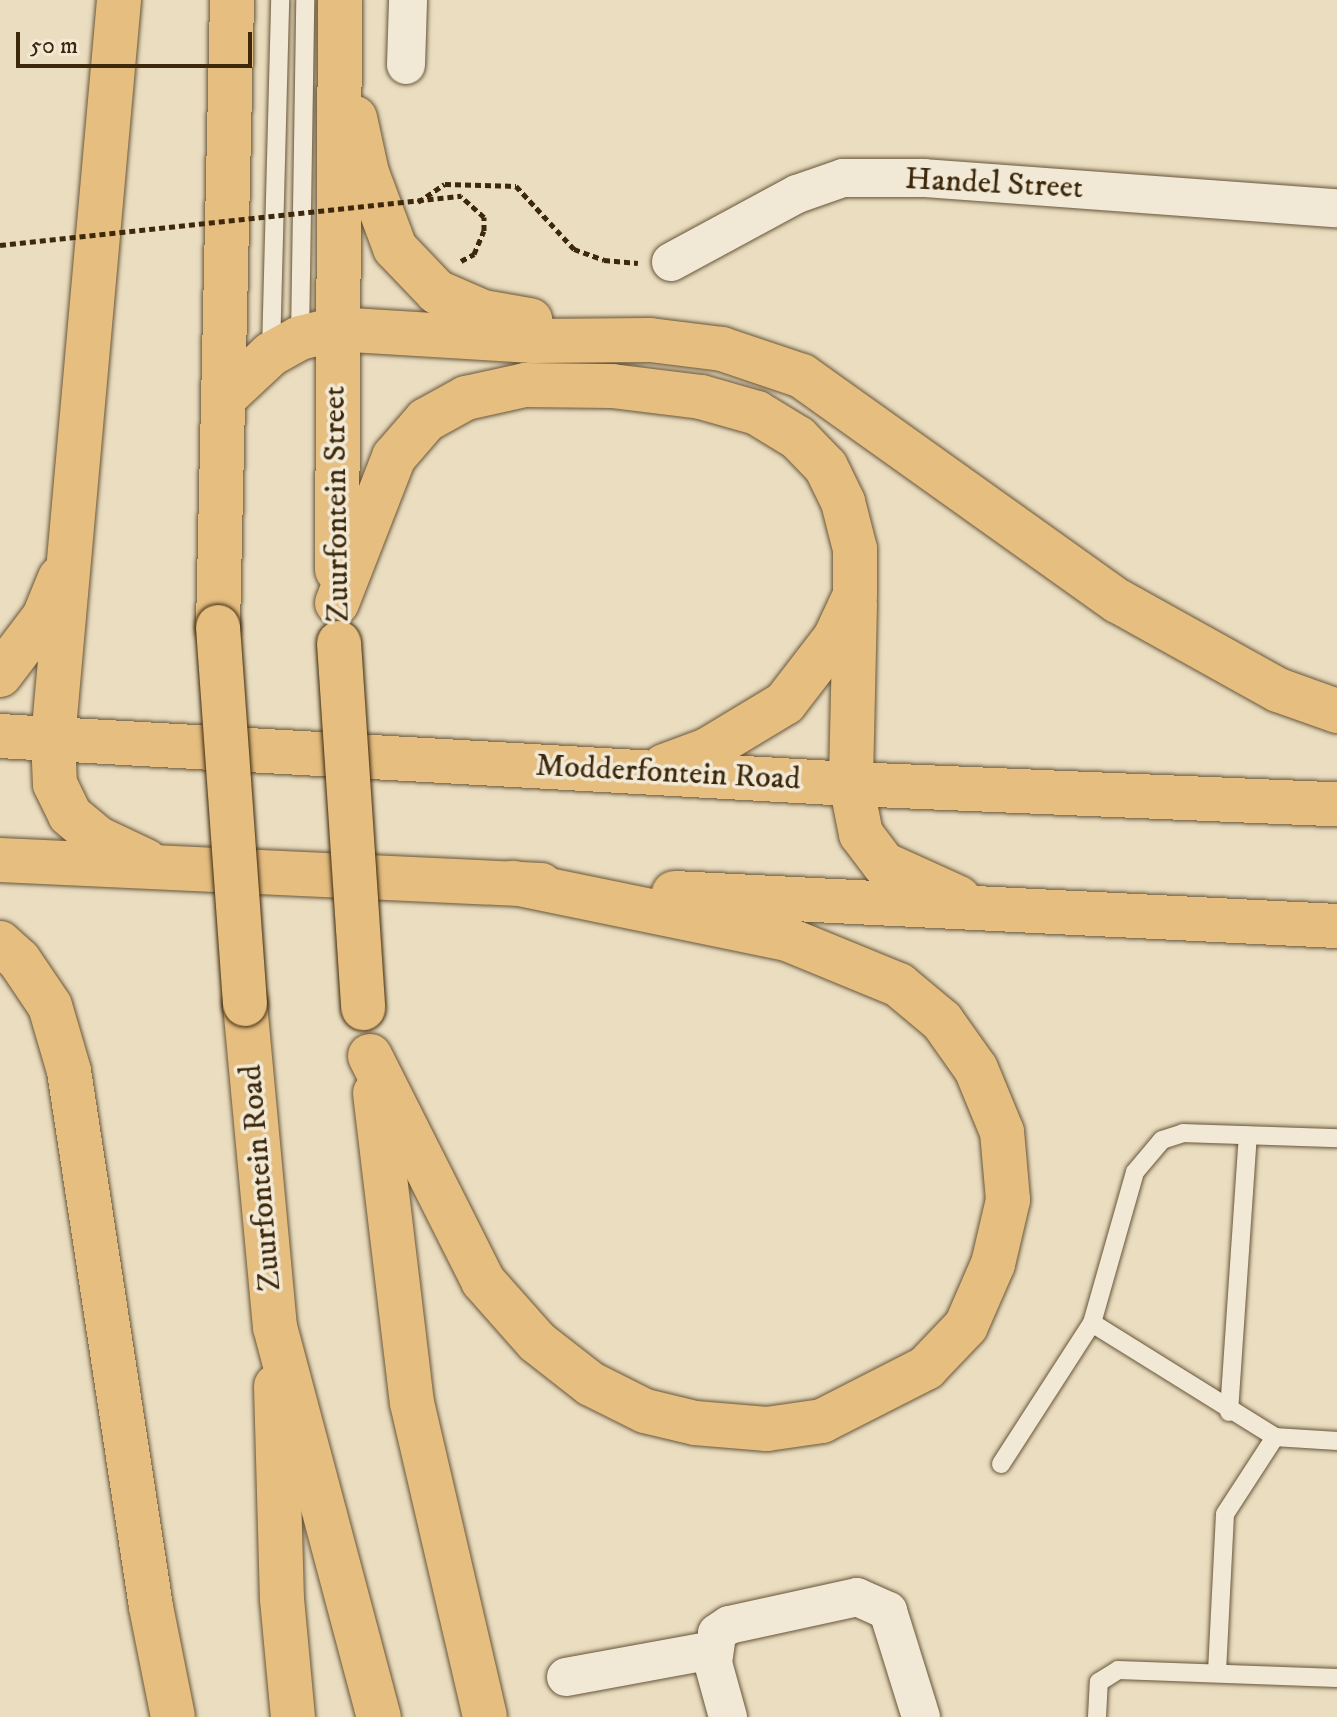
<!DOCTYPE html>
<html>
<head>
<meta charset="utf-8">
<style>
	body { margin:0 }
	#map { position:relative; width:1337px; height:1717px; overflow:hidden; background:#eaddc0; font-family:"IM FELL DW Pica",serif }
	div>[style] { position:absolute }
	.path>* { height:5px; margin-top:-2.5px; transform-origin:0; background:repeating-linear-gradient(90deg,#3d280b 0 6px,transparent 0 10px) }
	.roads { filter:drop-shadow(0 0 2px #685538) drop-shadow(0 0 2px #685538) }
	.lane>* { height:18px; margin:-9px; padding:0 9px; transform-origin:9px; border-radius:9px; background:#f1e9d6 }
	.street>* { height:38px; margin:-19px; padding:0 19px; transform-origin:19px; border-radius:19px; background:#f1e9d6 }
	.primary>* { height:44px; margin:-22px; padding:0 22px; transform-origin:22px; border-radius:22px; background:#e5be80 }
	.path-bridge>* { height:5px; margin-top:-2.5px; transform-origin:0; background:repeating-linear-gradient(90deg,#3d280b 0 6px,transparent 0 10px) }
	.bridges { filter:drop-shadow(0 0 2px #3d280b) drop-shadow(0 0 2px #3d280b) }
	.primary-bridge>* { height:44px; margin:-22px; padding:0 22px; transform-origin:22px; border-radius:22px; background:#e5be80 }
	span { translate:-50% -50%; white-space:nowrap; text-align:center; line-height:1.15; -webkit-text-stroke:7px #f1e9d6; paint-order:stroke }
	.street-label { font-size:32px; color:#3d280b }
	.scale { position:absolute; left:16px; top:32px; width:236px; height:36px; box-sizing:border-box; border:4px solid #3d280b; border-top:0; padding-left:10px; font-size:24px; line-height:28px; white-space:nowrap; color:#3d280b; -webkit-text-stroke:6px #f1e9d6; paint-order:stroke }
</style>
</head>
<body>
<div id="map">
	<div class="path">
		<i style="left:418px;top:202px;width:32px;rotate:-34deg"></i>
		<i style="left:445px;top:184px;width:71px;rotate:1.6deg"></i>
		<i style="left:516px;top:186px;width:86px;rotate:47.4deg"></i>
		<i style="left:574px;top:249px;width:32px;rotate:20deg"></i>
		<i style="left:604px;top:260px;width:34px;rotate:5deg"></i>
		<i style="left:461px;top:261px;width:15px;rotate:-28deg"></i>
		<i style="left:474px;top:254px;width:25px;rotate:-67deg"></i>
		<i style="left:484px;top:231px;width:14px;rotate:-90deg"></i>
		<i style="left:484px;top:217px;width:31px;rotate:-138deg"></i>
	</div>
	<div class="roads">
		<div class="lane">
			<i style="left:300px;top:337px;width:337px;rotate:-89.1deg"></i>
			<i style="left:271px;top:351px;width:351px;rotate:-88.5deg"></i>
			<i style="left:1092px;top:1323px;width:157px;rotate:-74.1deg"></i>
			<i style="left:1135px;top:1172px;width:42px;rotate:-49.8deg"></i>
			<i style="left:1162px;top:1140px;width:22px;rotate:-18deg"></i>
			<i style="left:1183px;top:1133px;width:154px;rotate:1.9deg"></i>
			<i style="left:1229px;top:1412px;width:277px;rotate:-86.1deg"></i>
			<i style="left:1001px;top:1464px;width:168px;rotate:-57.2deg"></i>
			<i style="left:1092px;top:1323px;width:216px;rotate:31.9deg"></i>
			<i style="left:1217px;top:1672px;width:158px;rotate:-87.1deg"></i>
			<i style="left:1225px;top:1514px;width:92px;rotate:-57deg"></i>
			<i style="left:1275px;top:1437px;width:62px;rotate:3.7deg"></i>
			<i style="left:1097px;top:1717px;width:35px;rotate:-87deg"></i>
			<i style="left:1099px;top:1682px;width:22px;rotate:-32deg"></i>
			<i style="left:1118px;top:1670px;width:219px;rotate:2.1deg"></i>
		</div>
		<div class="street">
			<i style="left:406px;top:65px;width:65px;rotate:-88.2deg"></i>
			<i style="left:671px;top:262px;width:143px;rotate:-28.4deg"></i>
			<i style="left:797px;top:194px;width:49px;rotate:-19.2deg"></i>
			<i style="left:843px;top:178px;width:81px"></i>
			<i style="left:924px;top:178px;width:414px;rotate:4.2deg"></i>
			<i style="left:566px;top:1677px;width:149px;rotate:-10.4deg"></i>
			<i style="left:728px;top:1717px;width:56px;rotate:-105.5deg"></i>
			<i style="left:713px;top:1663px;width:30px;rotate:-82deg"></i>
			<i style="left:717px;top:1633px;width:14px;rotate:-34deg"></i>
			<i style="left:729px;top:1625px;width:131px;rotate:-12.3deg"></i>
			<i style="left:857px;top:1597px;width:34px;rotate:24deg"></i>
			<i style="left:888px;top:1611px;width:111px;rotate:72.7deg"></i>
		</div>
		<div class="primary">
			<i style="left:119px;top:0;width:742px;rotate:95.1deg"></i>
			<i style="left:53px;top:739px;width:45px;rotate:87.5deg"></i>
			<i style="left:55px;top:784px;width:34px;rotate:64deg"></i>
			<i style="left:70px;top:815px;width:38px;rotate:40deg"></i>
			<i style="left:99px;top:839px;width:52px;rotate:25.1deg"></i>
			<i style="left:355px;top:118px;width:56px;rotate:77.7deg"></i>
			<i style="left:367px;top:173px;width:80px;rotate:69.5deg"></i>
			<i style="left:395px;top:248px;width:61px;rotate:46.3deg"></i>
			<i style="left:437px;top:292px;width:50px;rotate:23.5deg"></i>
			<i style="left:483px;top:312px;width:48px;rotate:9.7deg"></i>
			<i style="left:225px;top:397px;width:63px;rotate:-43.1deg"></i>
			<i style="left:271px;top:354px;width:33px;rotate:-29deg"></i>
			<i style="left:300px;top:338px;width:36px;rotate:-14deg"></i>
			<i style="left:335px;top:329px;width:198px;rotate:3.5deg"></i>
			<i style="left:533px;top:341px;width:117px;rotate:-0.5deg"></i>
			<i style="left:650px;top:340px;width:73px;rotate:7.1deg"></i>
			<i style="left:722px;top:349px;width:84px;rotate:18.6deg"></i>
			<i style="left:802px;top:376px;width:388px;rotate:35.5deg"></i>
			<i style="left:1118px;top:601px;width:183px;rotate:29.1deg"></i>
			<i style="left:1278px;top:690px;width:63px;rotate:19.6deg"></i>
			<i style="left:337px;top:570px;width:570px;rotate:-89.7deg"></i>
			<i style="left:337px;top:603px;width:157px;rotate:-68.7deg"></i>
			<i style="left:394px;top:457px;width:49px;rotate:-49.1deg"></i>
			<i style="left:426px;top:420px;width:46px;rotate:-28.8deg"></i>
			<i style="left:466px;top:398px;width:60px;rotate:-12.4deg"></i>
			<i style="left:525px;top:385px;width:87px;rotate:0.7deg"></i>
			<i style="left:612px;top:386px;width:90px;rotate:7deg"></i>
			<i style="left:701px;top:397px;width:58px;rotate:15.9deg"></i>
			<i style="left:757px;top:413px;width:48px;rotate:31.4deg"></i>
			<i style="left:798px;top:438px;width:40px;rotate:46deg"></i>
			<i style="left:826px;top:467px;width:39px;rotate:64deg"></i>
			<i style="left:843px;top:502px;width:49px;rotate:75.7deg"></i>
			<i style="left:855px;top:549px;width:46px;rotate:90deg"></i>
			<i style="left:855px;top:595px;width:47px;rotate:114.9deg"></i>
			<i style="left:835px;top:638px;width:82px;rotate:127.6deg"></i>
			<i style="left:785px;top:703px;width:91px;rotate:148.9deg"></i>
			<i style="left:707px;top:750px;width:46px;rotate:159.6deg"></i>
			<i style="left:855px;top:604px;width:180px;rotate:91.3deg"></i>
			<i style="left:851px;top:784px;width:51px;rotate:78.7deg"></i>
			<i style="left:861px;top:834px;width:38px;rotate:53deg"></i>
			<i style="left:884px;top:864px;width:82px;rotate:24.4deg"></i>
			<i style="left:218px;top:627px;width:627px;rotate:-88.72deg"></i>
			<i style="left:0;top:675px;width:73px;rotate:-52.8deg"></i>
			<i style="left:44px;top:617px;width:42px;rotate:-67.7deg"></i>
			<i style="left:0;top:736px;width:852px;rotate:3.23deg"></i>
			<i style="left:851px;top:784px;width:486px;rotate:2.4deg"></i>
			<i style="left:0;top:860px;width:542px;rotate:2.65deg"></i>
			<i style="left:674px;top:893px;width:664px;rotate:2.85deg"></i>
			<i style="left:0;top:943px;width:25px;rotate:42deg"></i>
			<i style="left:19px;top:960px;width:55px;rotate:56deg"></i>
			<i style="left:50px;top:1006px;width:68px;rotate:73.7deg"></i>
			<i style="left:69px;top:1071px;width:542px;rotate:81.3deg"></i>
			<i style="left:151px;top:1607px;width:112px;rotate:78.7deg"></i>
			<i style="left:245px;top:1004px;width:324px;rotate:84.7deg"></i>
			<i style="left:275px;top:1327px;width:404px;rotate:75.1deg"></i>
			<i style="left:370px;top:1056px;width:252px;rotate:63.3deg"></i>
			<i style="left:483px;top:1281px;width:81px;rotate:48.5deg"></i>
			<i style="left:537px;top:1342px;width:68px;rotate:37.9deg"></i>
			<i style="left:591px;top:1384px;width:60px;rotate:26.6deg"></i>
			<i style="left:645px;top:1411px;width:51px;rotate:13.5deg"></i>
			<i style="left:695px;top:1423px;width:72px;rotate:4.8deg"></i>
			<i style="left:767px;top:1429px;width:56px;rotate:-8.3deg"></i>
			<i style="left:822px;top:1421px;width:117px;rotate:-27deg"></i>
			<i style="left:926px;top:1368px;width:58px;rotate:-46.4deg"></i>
			<i style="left:966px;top:1326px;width:68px;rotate:-66.5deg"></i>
			<i style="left:993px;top:1264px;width:66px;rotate:-76.8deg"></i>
			<i style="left:1008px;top:1200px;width:68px;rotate:-95deg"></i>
			<i style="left:1002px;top:1132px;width:68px;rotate:-112.4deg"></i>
			<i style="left:976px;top:1069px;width:59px;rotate:-125.3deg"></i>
			<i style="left:942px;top:1021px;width:56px;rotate:-140.1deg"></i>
			<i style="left:899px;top:985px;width:121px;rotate:-157.7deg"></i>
			<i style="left:787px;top:939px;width:280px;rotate:-168.4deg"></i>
			<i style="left:375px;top:1093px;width:312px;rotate:83.2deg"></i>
			<i style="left:412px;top:1403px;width:322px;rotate:76.9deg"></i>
			<i style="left:276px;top:1386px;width:213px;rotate:88.4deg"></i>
			<i style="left:282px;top:1599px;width:119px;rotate:84.7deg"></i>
		</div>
	</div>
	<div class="path-bridge">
		<i style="left:0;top:245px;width:464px;rotate:-6.1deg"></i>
	</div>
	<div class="bridges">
		<div class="primary-bridge">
			<i style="left:218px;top:627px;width:378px;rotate:85.9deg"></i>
			<i style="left:339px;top:643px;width:366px;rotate:86.2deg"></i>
		</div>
	</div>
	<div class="street-label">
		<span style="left:994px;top:184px;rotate:3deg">Handel Street</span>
		<span style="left:337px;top:504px;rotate:-91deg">Zuurfontein Street</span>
		<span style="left:668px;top:773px;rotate:3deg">Modderfontein Road</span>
		<span style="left:261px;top:1178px;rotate:-95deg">Zuurfontein Road</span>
	</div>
	<div class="scale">50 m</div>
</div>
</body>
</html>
